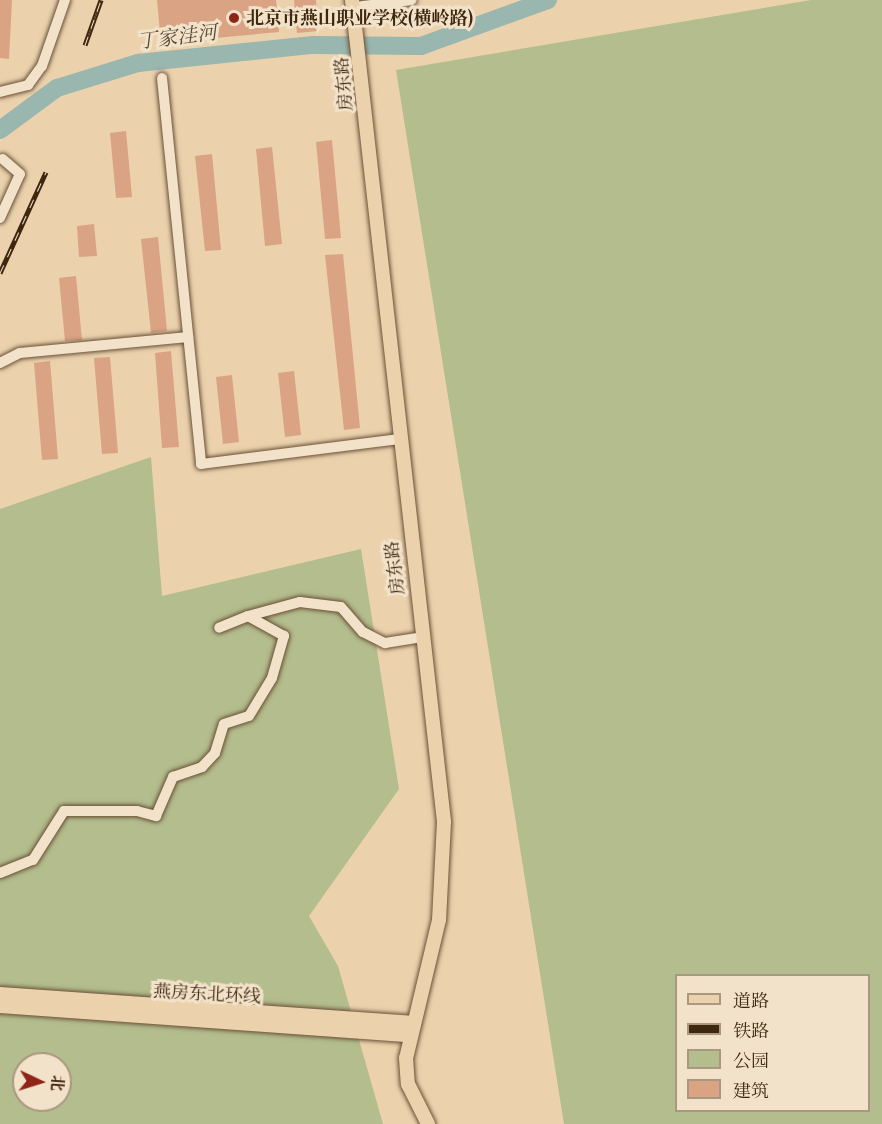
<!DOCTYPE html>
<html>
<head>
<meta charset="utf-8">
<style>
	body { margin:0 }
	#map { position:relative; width:882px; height:1124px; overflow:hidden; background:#ebd2ad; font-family:"Libre Caslon Text","Noto Serif SC",serif }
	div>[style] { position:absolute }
	.green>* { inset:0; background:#b3bd8d }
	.river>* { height:18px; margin:-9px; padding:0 9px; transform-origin:9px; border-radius:9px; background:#99b6af }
	.building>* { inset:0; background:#daa383 }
	.roads { filter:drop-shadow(0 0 2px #6a5136) drop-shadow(0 0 2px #6a5136) }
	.minor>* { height:10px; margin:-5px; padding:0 5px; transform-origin:5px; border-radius:5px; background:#f2e2ca }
	.major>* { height:14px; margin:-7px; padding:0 7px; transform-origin:7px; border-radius:7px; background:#ebd2ad }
	.rail>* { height:5px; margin-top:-2.5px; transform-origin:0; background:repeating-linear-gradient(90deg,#f2e2ca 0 9px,#3f260f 0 18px); box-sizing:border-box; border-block:2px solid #3f260f }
	.dots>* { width:16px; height:16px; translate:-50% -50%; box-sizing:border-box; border:3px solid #f2e2ca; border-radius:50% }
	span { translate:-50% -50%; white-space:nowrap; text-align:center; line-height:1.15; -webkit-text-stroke:6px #f2e2ca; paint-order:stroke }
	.poi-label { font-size:18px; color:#3f260f; font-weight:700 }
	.left { translate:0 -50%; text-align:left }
	.street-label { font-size:18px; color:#3f260f }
	.water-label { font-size:20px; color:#564a37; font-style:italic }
	.legend { position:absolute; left:675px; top:974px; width:195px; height:138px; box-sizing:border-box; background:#f2e2ca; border:2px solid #aa977f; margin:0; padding:8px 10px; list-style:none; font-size:18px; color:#3f260f }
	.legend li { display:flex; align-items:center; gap:12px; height:30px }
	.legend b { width:30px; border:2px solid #aa977f }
	.north { position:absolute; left:12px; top:1052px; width:60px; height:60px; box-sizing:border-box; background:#f2e2ca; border:2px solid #aa977f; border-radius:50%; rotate:94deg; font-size:16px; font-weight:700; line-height:24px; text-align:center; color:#3f260f }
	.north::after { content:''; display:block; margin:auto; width:21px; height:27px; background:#8f2418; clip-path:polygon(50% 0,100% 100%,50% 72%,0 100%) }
</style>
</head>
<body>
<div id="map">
	<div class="green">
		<i style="clip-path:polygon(evenodd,811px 0,882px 0,882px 1124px,564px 1124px,396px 70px,811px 0,676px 976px,868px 976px,868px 1110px,676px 1110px,676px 976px)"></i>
		<i style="clip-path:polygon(evenodd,151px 457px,162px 596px,361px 549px,399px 789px,309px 916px,338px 966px,383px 1124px,0 1124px,0 509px,151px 457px,24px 1064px,60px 1064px,60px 1100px,24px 1100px,24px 1064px)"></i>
	</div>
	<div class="river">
		<i style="left:0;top:130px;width:71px;rotate:-36.4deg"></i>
		<i style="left:57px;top:88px;width:85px;rotate:-17.2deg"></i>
		<i style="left:138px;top:63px;width:176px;rotate:-5.9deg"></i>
		<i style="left:313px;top:45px;width:108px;rotate:0.5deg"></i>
		<i style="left:421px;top:46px;width:135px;rotate:-19.9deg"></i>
	</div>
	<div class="building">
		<i style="clip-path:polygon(0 0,12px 0,9px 59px,0 58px)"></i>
		<i style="clip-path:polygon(157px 0,276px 0,279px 32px,161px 43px)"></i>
		<i style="clip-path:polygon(294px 0,316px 0,318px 31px,297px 33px)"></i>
		<i style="clip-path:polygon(126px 131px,132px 197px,116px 198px,110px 133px)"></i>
		<i style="clip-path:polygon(332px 140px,341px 238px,325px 239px,316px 142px)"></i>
		<i style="clip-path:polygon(272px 147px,282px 244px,265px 246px,256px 149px)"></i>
		<i style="clip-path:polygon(212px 154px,221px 250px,205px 251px,195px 156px)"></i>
		<i style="clip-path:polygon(94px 224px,97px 256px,79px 257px,77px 226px)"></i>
		<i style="clip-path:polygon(158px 237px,167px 331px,151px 333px,141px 239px)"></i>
		<i style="clip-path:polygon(343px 254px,360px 428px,344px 430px,325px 255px)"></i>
		<i style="clip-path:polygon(76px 276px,82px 340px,65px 341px,59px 278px)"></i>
		<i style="clip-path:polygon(171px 351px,179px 447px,162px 448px,155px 353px)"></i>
		<i style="clip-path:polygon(110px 357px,118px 453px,102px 454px,94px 358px)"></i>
		<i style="clip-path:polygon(50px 361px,58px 459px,42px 460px,34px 363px)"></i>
		<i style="clip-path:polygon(294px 371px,301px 435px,285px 437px,278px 373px)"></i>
		<i style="clip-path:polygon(232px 375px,239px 442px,223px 444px,216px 377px)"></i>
	</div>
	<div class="roads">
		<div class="minor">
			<i style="left:354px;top:7px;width:58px;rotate:-6.9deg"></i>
			<i style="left:162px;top:78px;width:388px;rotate:84.2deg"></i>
			<i style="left:201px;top:464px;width:199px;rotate:-7.2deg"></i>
			<i style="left:0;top:92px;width:29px;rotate:-14deg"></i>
			<i style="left:28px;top:85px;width:24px;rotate:-54deg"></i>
			<i style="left:42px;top:66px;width:70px;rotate:-70.8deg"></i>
			<i style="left:0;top:218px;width:48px;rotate:-65.6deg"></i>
			<i style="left:20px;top:174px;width:23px;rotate:-139deg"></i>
			<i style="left:0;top:363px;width:22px;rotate:-27deg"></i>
			<i style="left:20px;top:353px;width:169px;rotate:-5.4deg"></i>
			<i style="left:248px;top:616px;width:54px;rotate:-15.1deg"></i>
			<i style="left:300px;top:602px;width:41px;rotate:7deg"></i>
			<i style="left:341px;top:607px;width:33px;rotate:49deg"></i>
			<i style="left:363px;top:632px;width:25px;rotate:27deg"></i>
			<i style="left:385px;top:643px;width:36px;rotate:-9deg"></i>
			<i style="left:0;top:873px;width:35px;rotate:-22deg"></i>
			<i style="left:33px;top:860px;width:58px;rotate:-57.7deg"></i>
			<i style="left:64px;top:811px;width:73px"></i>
			<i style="left:137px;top:811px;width:20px;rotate:15deg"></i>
			<i style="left:156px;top:816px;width:43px;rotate:-66.4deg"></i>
			<i style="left:173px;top:777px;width:31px;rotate:-19deg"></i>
			<i style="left:202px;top:767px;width:19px;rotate:-47deg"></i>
			<i style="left:215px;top:753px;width:30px;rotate:-73deg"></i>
			<i style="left:224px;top:724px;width:26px;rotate:-18deg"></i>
			<i style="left:249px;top:716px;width:44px;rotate:-58.8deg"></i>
			<i style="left:272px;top:678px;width:44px;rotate:-74.1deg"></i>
			<i style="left:284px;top:636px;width:41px;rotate:-150.9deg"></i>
			<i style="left:248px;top:616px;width:31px;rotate:158deg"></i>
		</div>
		<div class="major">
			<i style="left:352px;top:0;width:827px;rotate:83.61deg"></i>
			<i style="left:444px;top:822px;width:98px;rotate:92.9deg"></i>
			<i style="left:439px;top:920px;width:142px;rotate:103.4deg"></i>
			<i style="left:406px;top:1058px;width:26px;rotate:86deg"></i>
			<i style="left:408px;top:1084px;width:45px;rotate:63.4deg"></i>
			<i style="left:0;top:994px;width:412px;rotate:4deg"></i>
			<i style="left:0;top:1006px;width:410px;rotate:4.1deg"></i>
		</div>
	</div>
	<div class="rail">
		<i style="left:85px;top:45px;width:48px;rotate:-70.4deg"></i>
		<i style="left:0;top:273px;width:111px;rotate:-65.5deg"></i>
	</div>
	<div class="dots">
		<i style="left:234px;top:18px;background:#8f2418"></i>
	</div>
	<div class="poi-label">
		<span class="left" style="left:246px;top:18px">北京市燕山职业学校(横岭路)</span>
	</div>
	<div class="street-label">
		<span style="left:344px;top:84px;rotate:-95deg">房东路</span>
		<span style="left:395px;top:568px;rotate:-97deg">房东路</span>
		<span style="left:207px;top:994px;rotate:3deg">燕房东北环线</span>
	</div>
	<div class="water-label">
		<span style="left:177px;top:37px;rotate:-7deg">丁家洼河</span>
	</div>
	<ul class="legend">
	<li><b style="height:8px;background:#ebd2ad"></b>道路</li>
	<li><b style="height:8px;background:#3f260f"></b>铁路</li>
	<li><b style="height:16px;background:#b3bd8d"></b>公园</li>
	<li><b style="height:16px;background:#daa383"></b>建筑</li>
	</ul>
	<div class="north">北</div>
</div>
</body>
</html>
